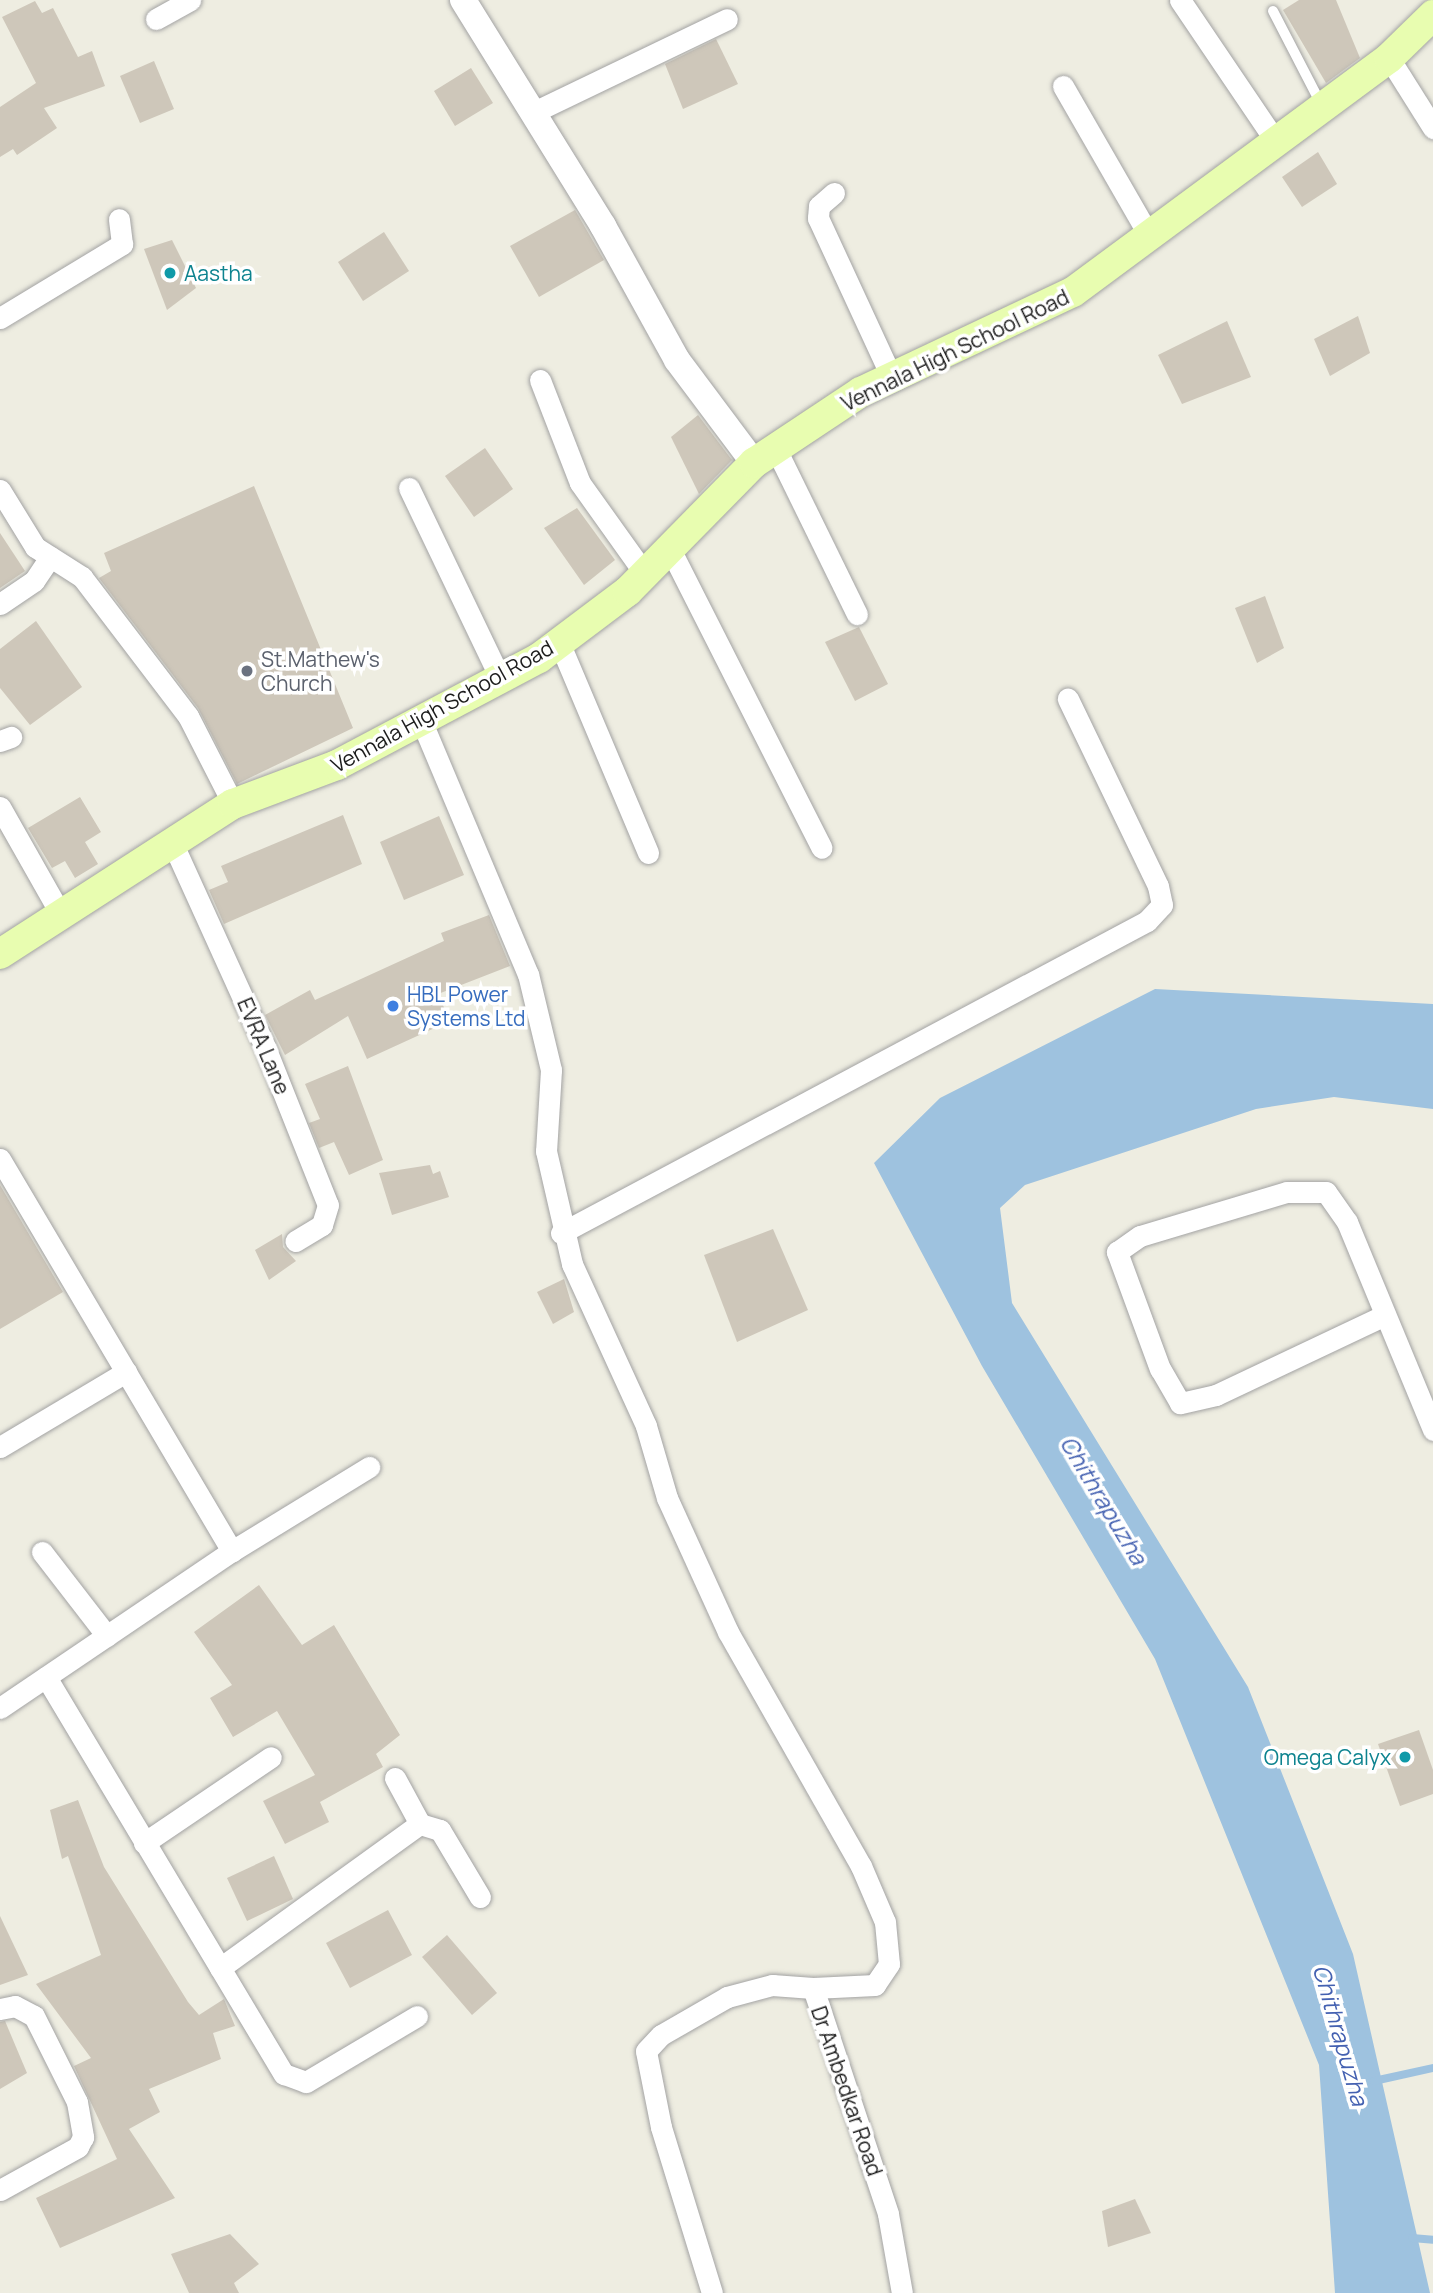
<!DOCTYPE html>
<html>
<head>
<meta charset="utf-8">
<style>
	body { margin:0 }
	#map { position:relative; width:1433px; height:2293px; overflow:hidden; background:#eeede1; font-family:Manrope,sans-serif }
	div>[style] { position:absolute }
	.water>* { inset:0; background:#9ec2df }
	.stream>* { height:8px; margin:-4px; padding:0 4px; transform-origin:4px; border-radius:4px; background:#9ec2df }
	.building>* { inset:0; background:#cec7ba }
	.roads { filter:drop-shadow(0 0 2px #a3a3a3) drop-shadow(0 0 2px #a3a3a3) }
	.service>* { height:10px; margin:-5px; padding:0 5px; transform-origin:5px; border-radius:5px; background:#fff }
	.minor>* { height:21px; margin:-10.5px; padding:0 10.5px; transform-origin:10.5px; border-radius:10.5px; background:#fff }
	.tertiary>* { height:26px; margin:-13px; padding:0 13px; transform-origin:13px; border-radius:13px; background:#fff }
	.secondary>* { height:30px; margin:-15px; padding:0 15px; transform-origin:15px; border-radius:15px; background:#e8fdb0 }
	.dots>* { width:19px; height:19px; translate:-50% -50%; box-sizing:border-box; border:4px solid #fff; border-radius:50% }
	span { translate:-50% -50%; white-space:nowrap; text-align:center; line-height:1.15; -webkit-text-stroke:7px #fff; paint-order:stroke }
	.culture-label { font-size:21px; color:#0d838f }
	.left { translate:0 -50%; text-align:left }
	.right { translate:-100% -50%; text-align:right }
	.street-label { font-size:21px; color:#1c1c1c }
	.worship-label { font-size:21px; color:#5b616d }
	.shop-label { font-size:21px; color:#366cbe }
	.water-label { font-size:23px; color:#4461b1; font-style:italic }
</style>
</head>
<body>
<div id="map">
	<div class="water">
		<i style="clip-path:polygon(1155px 989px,1433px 1004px,1433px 1109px,1334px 1097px,1256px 1109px,1025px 1185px,1000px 1208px,1012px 1303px,1248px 1687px,1353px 1954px,1430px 2293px,1335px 2293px,1319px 2065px,1155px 1659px,982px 1366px,874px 1163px,940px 1098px)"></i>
	</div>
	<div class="stream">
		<i style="left:1374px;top:2081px;width:60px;rotate:-12.4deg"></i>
		<i style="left:1412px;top:2238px;width:21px;rotate:5deg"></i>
	</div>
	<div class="building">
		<i style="clip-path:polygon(1299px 0,1336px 0,1360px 58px,1326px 83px,1283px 10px)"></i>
		<i style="clip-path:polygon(35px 1px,42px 13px,53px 8px,78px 57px,92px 51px,105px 86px,44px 108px,57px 128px,17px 155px,13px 149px,0 157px,0 107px,36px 83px,2px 17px)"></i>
		<i style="clip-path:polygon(716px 39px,738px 84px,683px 109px,665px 64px)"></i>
		<i style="clip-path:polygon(154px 61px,174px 109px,140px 123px,120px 76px)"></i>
		<i style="clip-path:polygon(471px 68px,493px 103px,455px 126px,434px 91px)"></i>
		<i style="clip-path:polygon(1318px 152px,1337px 184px,1302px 207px,1282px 177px)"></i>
		<i style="clip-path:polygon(575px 210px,604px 260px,539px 297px,510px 246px)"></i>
		<i style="clip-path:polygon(384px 232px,409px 271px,363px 301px,338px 262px)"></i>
		<i style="clip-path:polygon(172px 240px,196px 288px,167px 310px,144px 249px)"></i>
		<i style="clip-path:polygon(1358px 316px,1370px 353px,1330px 376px,1314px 339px)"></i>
		<i style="clip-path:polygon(1227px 321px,1251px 377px,1182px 404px,1158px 355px)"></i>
		<i style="clip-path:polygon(698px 415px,732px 460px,699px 494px,671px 437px)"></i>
		<i style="clip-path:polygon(485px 448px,513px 489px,474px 517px,445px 476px)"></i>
		<i style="clip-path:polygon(254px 486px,353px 728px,237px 784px,198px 708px,99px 578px,111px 571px,104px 553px)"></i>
		<i style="clip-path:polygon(577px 508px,615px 560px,584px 585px,544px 528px)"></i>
		<i style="clip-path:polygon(0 533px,25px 571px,0 588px)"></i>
		<i style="clip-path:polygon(1265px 596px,1284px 648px,1257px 663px,1235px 608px)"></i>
		<i style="clip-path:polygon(36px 621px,82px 687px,30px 725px,0 688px,0 649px)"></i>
		<i style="clip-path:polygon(859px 627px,888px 684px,855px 701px,825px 642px)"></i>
		<i style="clip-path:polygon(80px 797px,101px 832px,85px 842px,98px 864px,75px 878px,65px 861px,52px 868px,28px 828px)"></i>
		<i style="clip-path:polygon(343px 815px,362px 864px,224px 924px,209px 890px,228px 882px,221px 866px)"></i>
		<i style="clip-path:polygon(439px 816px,464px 875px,404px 900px,380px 842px)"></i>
		<i style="clip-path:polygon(489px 915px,510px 966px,438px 994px,450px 1021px,367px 1059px,348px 1016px,285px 1055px,265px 1015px,310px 990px,315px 1000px,444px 941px,441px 933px)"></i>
		<i style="clip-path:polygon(348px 1066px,383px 1160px,349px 1175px,334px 1142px,319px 1148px,309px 1123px,320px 1119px,305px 1084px)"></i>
		<i style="clip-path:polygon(430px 1165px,433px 1174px,440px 1171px,449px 1197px,392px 1215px,379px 1173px)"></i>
		<i style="clip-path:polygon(0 1185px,63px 1292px,0 1329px)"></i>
		<i style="clip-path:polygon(773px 1229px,808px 1310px,737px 1342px,704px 1255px)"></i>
		<i style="clip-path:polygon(282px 1234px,283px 1247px,296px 1261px,269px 1280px,255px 1250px)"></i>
		<i style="clip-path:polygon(564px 1279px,574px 1312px,553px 1324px,537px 1292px)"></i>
		<i style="clip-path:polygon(259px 1585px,302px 1645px,334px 1625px,400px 1735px,376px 1754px,383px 1767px,320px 1802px,329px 1822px,285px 1844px,263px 1801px,315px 1775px,277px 1711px,233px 1737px,210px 1698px,232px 1685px,194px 1632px)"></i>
		<i style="clip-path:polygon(1419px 1730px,1433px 1770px,1433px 1794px,1400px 1806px,1378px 1744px)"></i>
		<i style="clip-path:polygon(78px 1800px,104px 1867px,188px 2002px,199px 2015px,224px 1999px,235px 2026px,213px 2033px,221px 2059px,149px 2089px,160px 2112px,129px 2129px,175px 2198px,60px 2248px,36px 2198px,117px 2159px,74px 2066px,91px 2058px,36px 1984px,101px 1955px,68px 1856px,62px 1859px,50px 1810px)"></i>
		<i style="clip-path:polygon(274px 1856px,293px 1899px,247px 1921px,227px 1878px)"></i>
		<i style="clip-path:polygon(388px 1910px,412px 1955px,350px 1988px,326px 1943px)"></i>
		<i style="clip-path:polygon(0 1916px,28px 1975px,0 1985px)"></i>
		<i style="clip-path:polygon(447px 1935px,497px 1993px,472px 2015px,422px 1957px)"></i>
		<i style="clip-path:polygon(5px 2021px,27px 2073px,0 2089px,0 2022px)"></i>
		<i style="clip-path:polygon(1135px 2199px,1151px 2233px,1108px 2247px,1102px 2211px)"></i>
		<i style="clip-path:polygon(230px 2234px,259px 2264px,234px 2283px,239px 2293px,189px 2293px,171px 2254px)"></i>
	</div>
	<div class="roads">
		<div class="service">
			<i style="left:1273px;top:11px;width:105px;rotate:62.7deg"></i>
		</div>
		<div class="minor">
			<i style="left:1180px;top:0;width:171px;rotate:55.9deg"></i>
			<i style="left:156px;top:19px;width:39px;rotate:-29deg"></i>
			<i style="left:1389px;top:58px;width:83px;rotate:57.8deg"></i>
			<i style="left:1063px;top:86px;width:171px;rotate:60.1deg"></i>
			<i style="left:534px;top:112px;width:214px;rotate:-25.7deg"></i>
			<i style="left:834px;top:193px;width:20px;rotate:139deg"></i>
			<i style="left:819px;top:206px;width:12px;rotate:95deg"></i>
			<i style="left:818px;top:218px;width:176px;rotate:65.2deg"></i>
			<i style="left:0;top:318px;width:143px;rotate:-31.2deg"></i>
			<i style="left:122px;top:244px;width:25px;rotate:-97deg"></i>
			<i style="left:540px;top:380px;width:110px;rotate:68.8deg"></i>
			<i style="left:580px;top:483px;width:112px;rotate:54.5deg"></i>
			<i style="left:776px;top:449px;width:184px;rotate:63.9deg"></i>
			<i style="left:409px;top:488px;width:211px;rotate:64.4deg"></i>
			<i style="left:0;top:490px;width:67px;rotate:58.4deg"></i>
			<i style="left:35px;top:547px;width:56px;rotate:32.6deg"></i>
			<i style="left:82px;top:577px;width:175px;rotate:52.7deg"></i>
			<i style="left:188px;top:716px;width:99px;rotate:62.9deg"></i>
			<i style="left:670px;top:549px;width:335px;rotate:63.1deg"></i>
			<i style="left:0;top:604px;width:41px;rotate:-34.1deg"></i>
			<i style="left:34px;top:581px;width:29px;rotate:-56deg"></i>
			<i style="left:559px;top:642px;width:229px;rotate:67.1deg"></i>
			<i style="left:421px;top:720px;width:276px;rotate:67.2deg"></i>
			<i style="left:528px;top:974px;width:99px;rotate:76.5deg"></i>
			<i style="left:551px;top:1070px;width:81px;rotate:93.5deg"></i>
			<i style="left:546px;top:1151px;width:116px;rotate:77deg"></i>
			<i style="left:572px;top:1264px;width:178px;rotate:65.4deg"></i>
			<i style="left:646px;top:1426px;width:75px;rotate:73.7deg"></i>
			<i style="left:667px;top:1498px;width:147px;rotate:65.5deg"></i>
			<i style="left:728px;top:1632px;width:269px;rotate:60.4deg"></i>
			<i style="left:861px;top:1866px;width:61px;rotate:66.8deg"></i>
			<i style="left:885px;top:1922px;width:42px;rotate:84.6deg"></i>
			<i style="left:889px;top:1964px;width:25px;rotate:124deg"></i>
			<i style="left:875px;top:1985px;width:62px;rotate:177.2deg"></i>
			<i style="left:0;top:741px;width:12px;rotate:-20deg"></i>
			<i style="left:0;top:807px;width:124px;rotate:60.5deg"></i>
			<i style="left:172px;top:842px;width:225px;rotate:65.6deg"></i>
			<i style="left:265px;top:1047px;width:170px;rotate:68.3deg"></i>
			<i style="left:328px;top:1205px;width:21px;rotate:107deg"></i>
			<i style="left:322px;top:1225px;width:31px;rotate:149deg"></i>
			<i style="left:0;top:1159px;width:456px;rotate:59.4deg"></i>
			<i style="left:561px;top:1233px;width:664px;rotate:-28.03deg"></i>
			<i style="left:1147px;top:921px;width:22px;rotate:-47deg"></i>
			<i style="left:1162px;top:905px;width:19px;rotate:-102deg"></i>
			<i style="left:1158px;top:886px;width:208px;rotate:-115.7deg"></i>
			<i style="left:1385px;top:1315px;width:187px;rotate:154.7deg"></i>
			<i style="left:1216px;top:1395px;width:37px;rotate:167deg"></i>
			<i style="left:1180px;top:1403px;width:39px;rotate:-120deg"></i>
			<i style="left:1160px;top:1369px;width:125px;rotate:-110.2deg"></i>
			<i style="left:1117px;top:1252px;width:28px;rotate:-35deg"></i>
			<i style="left:1140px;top:1236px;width:153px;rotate:-16.7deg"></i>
			<i style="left:1287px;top:1192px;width:39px"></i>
			<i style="left:1326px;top:1192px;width:37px;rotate:55deg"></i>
			<i style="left:1347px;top:1222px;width:225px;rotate:67.5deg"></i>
			<i style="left:0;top:1447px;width:147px;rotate:-30.8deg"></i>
			<i style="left:42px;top:1552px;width:106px;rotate:52.3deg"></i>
			<i style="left:46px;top:1677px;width:463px;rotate:59.1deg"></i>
			<i style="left:284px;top:2074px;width:23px;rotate:20deg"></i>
			<i style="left:306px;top:2082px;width:129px;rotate:-30.7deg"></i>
			<i style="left:0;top:1708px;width:280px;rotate:-34.1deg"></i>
			<i style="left:232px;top:1551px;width:161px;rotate:-31.5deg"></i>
			<i style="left:395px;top:1778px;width:52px;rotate:61.5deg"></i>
			<i style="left:144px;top:1843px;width:153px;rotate:-34.1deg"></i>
			<i style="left:220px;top:1968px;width:246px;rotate:-35.8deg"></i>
			<i style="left:420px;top:1824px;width:21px;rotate:17deg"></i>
			<i style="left:440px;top:1830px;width:78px;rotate:59.2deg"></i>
			<i style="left:0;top:2009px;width:15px;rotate:-11deg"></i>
			<i style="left:15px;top:2006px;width:21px;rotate:28deg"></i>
			<i style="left:34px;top:2016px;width:96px;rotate:63.4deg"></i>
			<i style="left:77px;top:2102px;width:36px;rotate:80deg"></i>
			<i style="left:83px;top:2137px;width:11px;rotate:117deg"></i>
			<i style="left:78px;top:2147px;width:89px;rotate:151.1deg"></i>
			<i style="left:712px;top:2293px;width:174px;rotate:-107.1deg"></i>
			<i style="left:661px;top:2127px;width:77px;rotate:-101.2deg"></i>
			<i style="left:646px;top:2051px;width:22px;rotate:-47deg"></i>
			<i style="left:661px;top:2035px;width:76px;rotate:-29.9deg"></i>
			<i style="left:727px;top:1997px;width:47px;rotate:-14.9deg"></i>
			<i style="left:772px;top:1985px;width:41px;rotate:4.2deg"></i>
			<i style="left:813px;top:1988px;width:238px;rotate:71.6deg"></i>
			<i style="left:888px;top:2214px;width:80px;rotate:80deg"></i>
		</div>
		<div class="tertiary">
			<i style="left:463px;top:0;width:266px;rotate:58.2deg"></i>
			<i style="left:603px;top:226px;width:153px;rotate:61.1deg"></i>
			<i style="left:677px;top:360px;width:129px;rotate:53.2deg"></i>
		</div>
		<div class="secondary">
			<i style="left:0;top:954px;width:277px;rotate:-32.8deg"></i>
			<i style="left:233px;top:804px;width:111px;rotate:-20.6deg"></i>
			<i style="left:337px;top:765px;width:229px;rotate:-27.9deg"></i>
			<i style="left:539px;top:658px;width:111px;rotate:-37deg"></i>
			<i style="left:628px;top:591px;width:180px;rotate:-45.5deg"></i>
			<i style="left:754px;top:463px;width:128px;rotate:-33.6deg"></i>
			<i style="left:861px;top:392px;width:234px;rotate:-25.3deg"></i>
			<i style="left:1073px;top:292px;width:393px;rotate:-36.5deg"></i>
			<i style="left:1389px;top:58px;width:62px;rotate:-44.3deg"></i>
		</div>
	</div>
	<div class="dots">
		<i style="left:170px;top:273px;background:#0f9aa8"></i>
		<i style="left:247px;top:671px;background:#6b7280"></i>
		<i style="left:393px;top:1006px;background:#3f7fe0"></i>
		<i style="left:1405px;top:1757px;background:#0f9aa8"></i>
	</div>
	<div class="culture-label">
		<span class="left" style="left:184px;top:273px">Aastha</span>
		<span class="right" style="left:1391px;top:1757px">Omega Calyx</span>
	</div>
	<div class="street-label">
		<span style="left:955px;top:350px;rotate:-26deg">Vennala High School Road</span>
		<span style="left:442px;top:706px;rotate:-29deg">Vennala High School Road</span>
		<span style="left:264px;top:1046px;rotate:67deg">EVRA Lane</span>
		<span style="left:847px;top:2091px;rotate:71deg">Dr Ambedkar Road</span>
	</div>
	<div class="worship-label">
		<span class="left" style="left:261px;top:671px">St.Mathew's<br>Church</span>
	</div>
	<div class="shop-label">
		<span class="left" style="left:407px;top:1006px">HBL Power<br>Systems Ltd</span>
	</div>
	<div class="water-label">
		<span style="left:1104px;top:1500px;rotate:59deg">Chithrapuzha</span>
		<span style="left:1341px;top:2035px;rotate:74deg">Chithrapuzha</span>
	</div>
</div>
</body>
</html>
